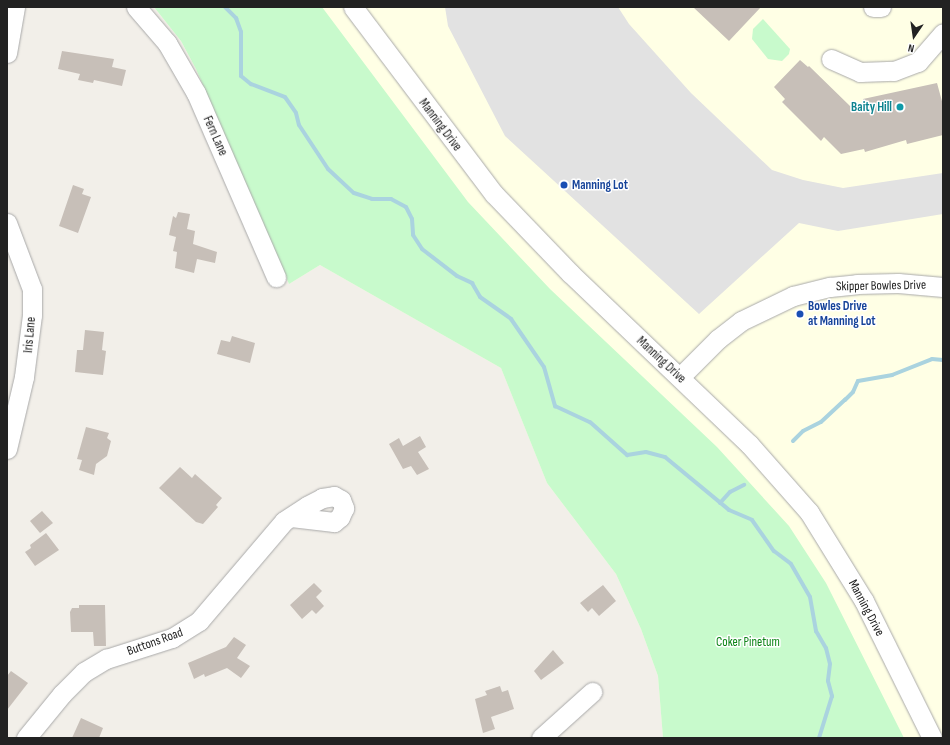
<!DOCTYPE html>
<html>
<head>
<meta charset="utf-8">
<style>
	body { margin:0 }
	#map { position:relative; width:950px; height:745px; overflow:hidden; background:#f2efe9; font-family:"Sofia Sans Condensed",sans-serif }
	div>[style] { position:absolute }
	.education>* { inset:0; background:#ffffe5 }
	.park>* { inset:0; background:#c8facc }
	.parking>* { inset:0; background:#e2e2e2 }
	.stream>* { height:4px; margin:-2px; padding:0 2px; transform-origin:2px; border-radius:2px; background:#aad3df }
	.building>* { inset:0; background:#c7bfb8 }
	.roads { filter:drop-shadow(0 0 1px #a9a9a9) drop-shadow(0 0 1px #a9a9a9) }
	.minor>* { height:19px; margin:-9.5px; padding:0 9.5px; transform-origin:9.5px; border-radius:9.5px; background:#fff }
	.dots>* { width:11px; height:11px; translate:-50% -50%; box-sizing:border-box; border:2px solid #fff; border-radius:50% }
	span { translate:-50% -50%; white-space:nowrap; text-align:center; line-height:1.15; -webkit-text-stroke:3px #fff; paint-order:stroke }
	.culture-label { font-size:13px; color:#0d838f; font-weight:700 }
	.right { translate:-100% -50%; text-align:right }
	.street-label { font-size:13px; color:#222 }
	.transit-label { font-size:13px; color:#164399; font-weight:700 }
	.left { translate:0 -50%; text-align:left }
	.park-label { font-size:13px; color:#0c8416 }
	.frame { position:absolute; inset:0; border:8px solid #222; pointer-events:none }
	.north { position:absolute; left:894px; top:16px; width:40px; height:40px; -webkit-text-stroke:3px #fff; paint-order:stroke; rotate:193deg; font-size:11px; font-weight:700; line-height:16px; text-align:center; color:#222 }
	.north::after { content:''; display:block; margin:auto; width:14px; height:18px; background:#222; clip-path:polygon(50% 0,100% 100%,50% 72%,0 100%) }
</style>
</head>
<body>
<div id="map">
	<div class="education">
		<i style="clip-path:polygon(154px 7px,943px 7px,943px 738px,663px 738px,658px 676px,641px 629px,616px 574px,547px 483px,501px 368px,320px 265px,289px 284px,196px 69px,181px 41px)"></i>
	</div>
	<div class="park">
		<i style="clip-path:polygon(154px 7px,322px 7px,468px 202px,550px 289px,717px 447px,789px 526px,826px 583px,904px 738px,663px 738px,658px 676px,641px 629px,616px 574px,547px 483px,501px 368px,320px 265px,289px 284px,196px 69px,181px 41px)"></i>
		<i style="clip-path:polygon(763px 19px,790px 49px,789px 54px,782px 61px,768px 59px,752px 39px,753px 29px)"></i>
	</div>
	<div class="parking">
		<i style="clip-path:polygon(445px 7px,618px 7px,629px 24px,691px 93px,772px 170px,803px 180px,843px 188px,943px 173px,943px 214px,838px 231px,799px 223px,699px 314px,505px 136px,448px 26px)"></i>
	</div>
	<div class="stream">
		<i style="left:225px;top:7px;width:16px;rotate:45deg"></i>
		<i style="left:236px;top:18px;width:15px;rotate:70deg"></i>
		<i style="left:241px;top:32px;width:44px;rotate:90deg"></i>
		<i style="left:241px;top:76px;width:13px;rotate:39deg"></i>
		<i style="left:251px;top:84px;width:36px;rotate:21deg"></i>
		<i style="left:285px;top:97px;width:19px;rotate:55deg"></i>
		<i style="left:296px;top:113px;width:12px;rotate:76deg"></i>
		<i style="left:299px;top:125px;width:53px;rotate:56.6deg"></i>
		<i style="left:328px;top:169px;width:35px;rotate:43deg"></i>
		<i style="left:354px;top:193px;width:19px;rotate:18deg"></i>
		<i style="left:372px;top:199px;width:19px"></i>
		<i style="left:391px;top:199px;width:17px;rotate:28deg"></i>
		<i style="left:406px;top:207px;width:13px;rotate:63deg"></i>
		<i style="left:412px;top:219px;width:16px;rotate:86deg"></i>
		<i style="left:413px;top:235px;width:17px;rotate:57deg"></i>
		<i style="left:422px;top:249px;width:44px;rotate:37.6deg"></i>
		<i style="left:457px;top:276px;width:17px;rotate:25deg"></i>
		<i style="left:472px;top:283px;width:16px;rotate:60deg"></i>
		<i style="left:480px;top:297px;width:38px;rotate:35deg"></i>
		<i style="left:511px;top:319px;width:58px;rotate:55.5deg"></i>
		<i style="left:544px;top:367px;width:41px;rotate:74.2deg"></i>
		<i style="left:555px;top:406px;width:38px;rotate:25deg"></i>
		<i style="left:590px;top:422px;width:50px;rotate:41.7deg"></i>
		<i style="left:627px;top:455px;width:19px;rotate:-9deg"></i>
		<i style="left:646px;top:452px;width:20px;rotate:15deg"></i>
		<i style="left:665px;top:457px;width:83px;rotate:39.6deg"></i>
		<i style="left:729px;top:510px;width:25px;rotate:23deg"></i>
		<i style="left:752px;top:520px;width:38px;rotate:55deg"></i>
		<i style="left:774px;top:551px;width:21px;rotate:37deg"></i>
		<i style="left:791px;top:564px;width:38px;rotate:60deg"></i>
		<i style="left:810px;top:597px;width:35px;rotate:80deg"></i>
		<i style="left:816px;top:631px;width:20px;rotate:60deg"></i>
		<i style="left:826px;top:648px;width:16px;rotate:76deg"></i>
		<i style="left:830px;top:664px;width:17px;rotate:97deg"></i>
		<i style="left:828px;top:681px;width:16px;rotate:75deg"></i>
		<i style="left:832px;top:696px;width:44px;rotate:107.2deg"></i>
		<i style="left:793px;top:441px;width:14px;rotate:-45deg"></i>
		<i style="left:803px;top:431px;width:20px;rotate:-27deg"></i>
		<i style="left:821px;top:422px;width:33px;rotate:-43deg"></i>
		<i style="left:845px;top:400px;width:11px;rotate:-45deg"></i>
		<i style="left:853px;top:392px;width:12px;rotate:-66deg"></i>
		<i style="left:858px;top:381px;width:35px;rotate:-10deg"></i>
		<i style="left:892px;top:375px;width:43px;rotate:-21.8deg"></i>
		<i style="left:932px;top:359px;width:11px;rotate:5deg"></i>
		<i style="left:720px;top:503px;width:15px;rotate:-48deg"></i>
		<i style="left:730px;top:492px;width:16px;rotate:-27deg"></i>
	</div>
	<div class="building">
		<i style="clip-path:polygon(693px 7px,761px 7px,729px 41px)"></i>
		<i style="clip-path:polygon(62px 51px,114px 59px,112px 67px,126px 70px,122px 86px,94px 80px,93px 83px,78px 80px,80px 74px,58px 69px)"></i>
		<i style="clip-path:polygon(800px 60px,808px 67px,809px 66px,850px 106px,864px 103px,863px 99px,937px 83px,943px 105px,943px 135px,907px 144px,906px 140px,865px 152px,864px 149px,841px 154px,824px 137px,821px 141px,782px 102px,785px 99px,774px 87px)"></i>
		<i style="clip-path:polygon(73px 185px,84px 189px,82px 194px,91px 197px,78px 233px,59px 226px)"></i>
		<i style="clip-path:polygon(178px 212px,190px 214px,187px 229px,195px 231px,193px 244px,217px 252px,215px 263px,197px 259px,194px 273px,175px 268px,177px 252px,173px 251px,176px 237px,169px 235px,173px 216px,176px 218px)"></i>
		<i style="clip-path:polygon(85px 330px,104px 332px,102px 350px,106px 351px,103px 375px,75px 372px,77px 350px,83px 350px)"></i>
		<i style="clip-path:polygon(232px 336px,255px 343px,250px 363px,217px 354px,221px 340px,230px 342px)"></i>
		<i style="clip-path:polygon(86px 427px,109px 433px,107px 438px,111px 441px,107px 456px,96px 464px,94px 475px,79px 470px,82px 460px,77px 459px)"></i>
		<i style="clip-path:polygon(420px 436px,426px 447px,418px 452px,429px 469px,417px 475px,411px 466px,403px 469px,389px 444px,399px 438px,403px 446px)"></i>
		<i style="clip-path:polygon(180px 467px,192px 478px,195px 474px,222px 498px,216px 505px,218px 507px,203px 524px,196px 522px,159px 488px)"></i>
		<i style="clip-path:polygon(42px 511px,53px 523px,40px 533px,30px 521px)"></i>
		<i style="clip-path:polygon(46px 533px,59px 550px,35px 566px,25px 552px,31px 548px,30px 545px)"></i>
		<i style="clip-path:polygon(314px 583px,322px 591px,316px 597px,324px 606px,316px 614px,312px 610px,302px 619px,290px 605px)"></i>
		<i style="clip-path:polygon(603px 585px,616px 601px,599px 616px,592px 608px,588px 612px,580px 603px)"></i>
		<i style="clip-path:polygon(79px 605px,105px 605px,106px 646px,94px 646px,93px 632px,71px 632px,70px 612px,72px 608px,79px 608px)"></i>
		<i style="clip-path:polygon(234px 637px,246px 645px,237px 658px,250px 666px,241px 678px,227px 668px,205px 677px,204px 674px,194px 679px,188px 663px,226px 647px)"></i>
		<i style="clip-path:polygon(553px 650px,564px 663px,541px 680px,534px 671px)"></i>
		<i style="clip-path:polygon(11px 671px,28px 683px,7px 710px,7px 676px)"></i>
		<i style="clip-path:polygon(500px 686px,502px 692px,508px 690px,514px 709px,491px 717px,495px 729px,483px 733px,475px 699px,487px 695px,485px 691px)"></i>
		<i style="clip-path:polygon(81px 718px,103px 728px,99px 738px,72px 738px)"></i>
	</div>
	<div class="roads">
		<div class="minor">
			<i style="left:136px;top:7px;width:48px;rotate:49.3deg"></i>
			<i style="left:167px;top:43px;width:58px;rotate:59.9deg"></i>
			<i style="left:196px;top:93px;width:201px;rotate:66.5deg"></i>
			<i style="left:353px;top:7px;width:234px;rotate:53deg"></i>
			<i style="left:494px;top:194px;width:110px;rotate:46.1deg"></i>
			<i style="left:570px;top:273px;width:248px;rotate:43.7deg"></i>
			<i style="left:749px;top:444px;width:91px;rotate:48.6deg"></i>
			<i style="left:809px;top:512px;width:105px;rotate:58.3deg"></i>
			<i style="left:864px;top:601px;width:153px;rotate:63.6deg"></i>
			<i style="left:873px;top:7px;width:8px"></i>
			<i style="left:7px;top:53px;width:47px;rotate:-80.1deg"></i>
			<i style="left:831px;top:59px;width:32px;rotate:24deg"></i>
			<i style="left:860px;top:72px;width:34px;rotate:-2deg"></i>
			<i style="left:894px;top:71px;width:26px;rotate:-21deg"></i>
			<i style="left:918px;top:62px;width:38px;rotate:-49deg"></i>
			<i style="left:7px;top:223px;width:71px;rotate:69.3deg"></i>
			<i style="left:32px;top:289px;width:26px;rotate:90deg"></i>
			<i style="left:32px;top:315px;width:63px;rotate:97.4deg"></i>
			<i style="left:24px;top:377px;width:74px;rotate:103.3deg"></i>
			<i style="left:680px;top:377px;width:54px;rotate:-45deg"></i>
			<i style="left:718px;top:339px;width:29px;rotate:-38deg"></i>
			<i style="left:741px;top:321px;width:58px;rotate:-25.7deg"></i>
			<i style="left:793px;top:296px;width:38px;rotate:-14deg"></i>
			<i style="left:830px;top:287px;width:27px;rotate:-6deg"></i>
			<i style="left:857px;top:284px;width:41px;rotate:-1.4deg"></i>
			<i style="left:898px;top:283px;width:45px;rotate:5.1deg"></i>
			<i style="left:26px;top:738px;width:57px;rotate:-50.7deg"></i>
			<i style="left:62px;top:694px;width:31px;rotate:-45deg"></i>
			<i style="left:84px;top:672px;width:26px;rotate:-31deg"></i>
			<i style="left:106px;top:659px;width:69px;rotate:-17.7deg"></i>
			<i style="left:172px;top:638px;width:32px;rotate:-32deg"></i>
			<i style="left:199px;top:621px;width:131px;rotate:-49.6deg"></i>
			<i style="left:284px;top:521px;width:27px;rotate:-33deg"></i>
			<i style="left:307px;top:506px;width:17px;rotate:-28deg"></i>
			<i style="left:322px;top:498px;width:12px;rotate:-9deg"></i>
			<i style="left:334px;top:496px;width:8px;rotate:30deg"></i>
			<i style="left:341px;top:500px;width:9px;rotate:69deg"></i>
			<i style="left:344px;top:508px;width:10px;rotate:114deg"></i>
			<i style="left:340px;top:517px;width:8px;rotate:140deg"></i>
			<i style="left:334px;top:522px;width:43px;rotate:-173.4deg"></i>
			<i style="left:541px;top:738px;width:69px;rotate:-42deg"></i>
		</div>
	</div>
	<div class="dots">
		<i style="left:900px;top:107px;background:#0f9aa8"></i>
		<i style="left:564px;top:185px;background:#1a4fb4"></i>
		<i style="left:800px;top:314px;background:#1a4fb4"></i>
	</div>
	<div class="culture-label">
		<span class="right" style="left:892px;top:107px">Baity Hill</span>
	</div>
	<div class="street-label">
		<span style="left:440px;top:125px;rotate:53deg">Manning Drive</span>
		<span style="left:215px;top:136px;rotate:66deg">Fern Lane</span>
		<span style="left:881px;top:286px;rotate:-1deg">Skipper Bowles Drive</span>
		<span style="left:30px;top:335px;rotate:-85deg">Iris Lane</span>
		<span style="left:661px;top:360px;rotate:43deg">Manning Drive</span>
		<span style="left:866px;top:608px;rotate:62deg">Manning Drive</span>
		<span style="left:155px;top:642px;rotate:-20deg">Buttons Road</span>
	</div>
	<div class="transit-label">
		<span class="left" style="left:572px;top:185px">Manning Lot</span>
		<span class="left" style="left:808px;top:314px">Bowles Drive<br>at Manning Lot</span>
	</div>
	<div class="park-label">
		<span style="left:748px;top:642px">Coker Pinetum</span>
	</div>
	<div class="frame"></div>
	<div class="north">N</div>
</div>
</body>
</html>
